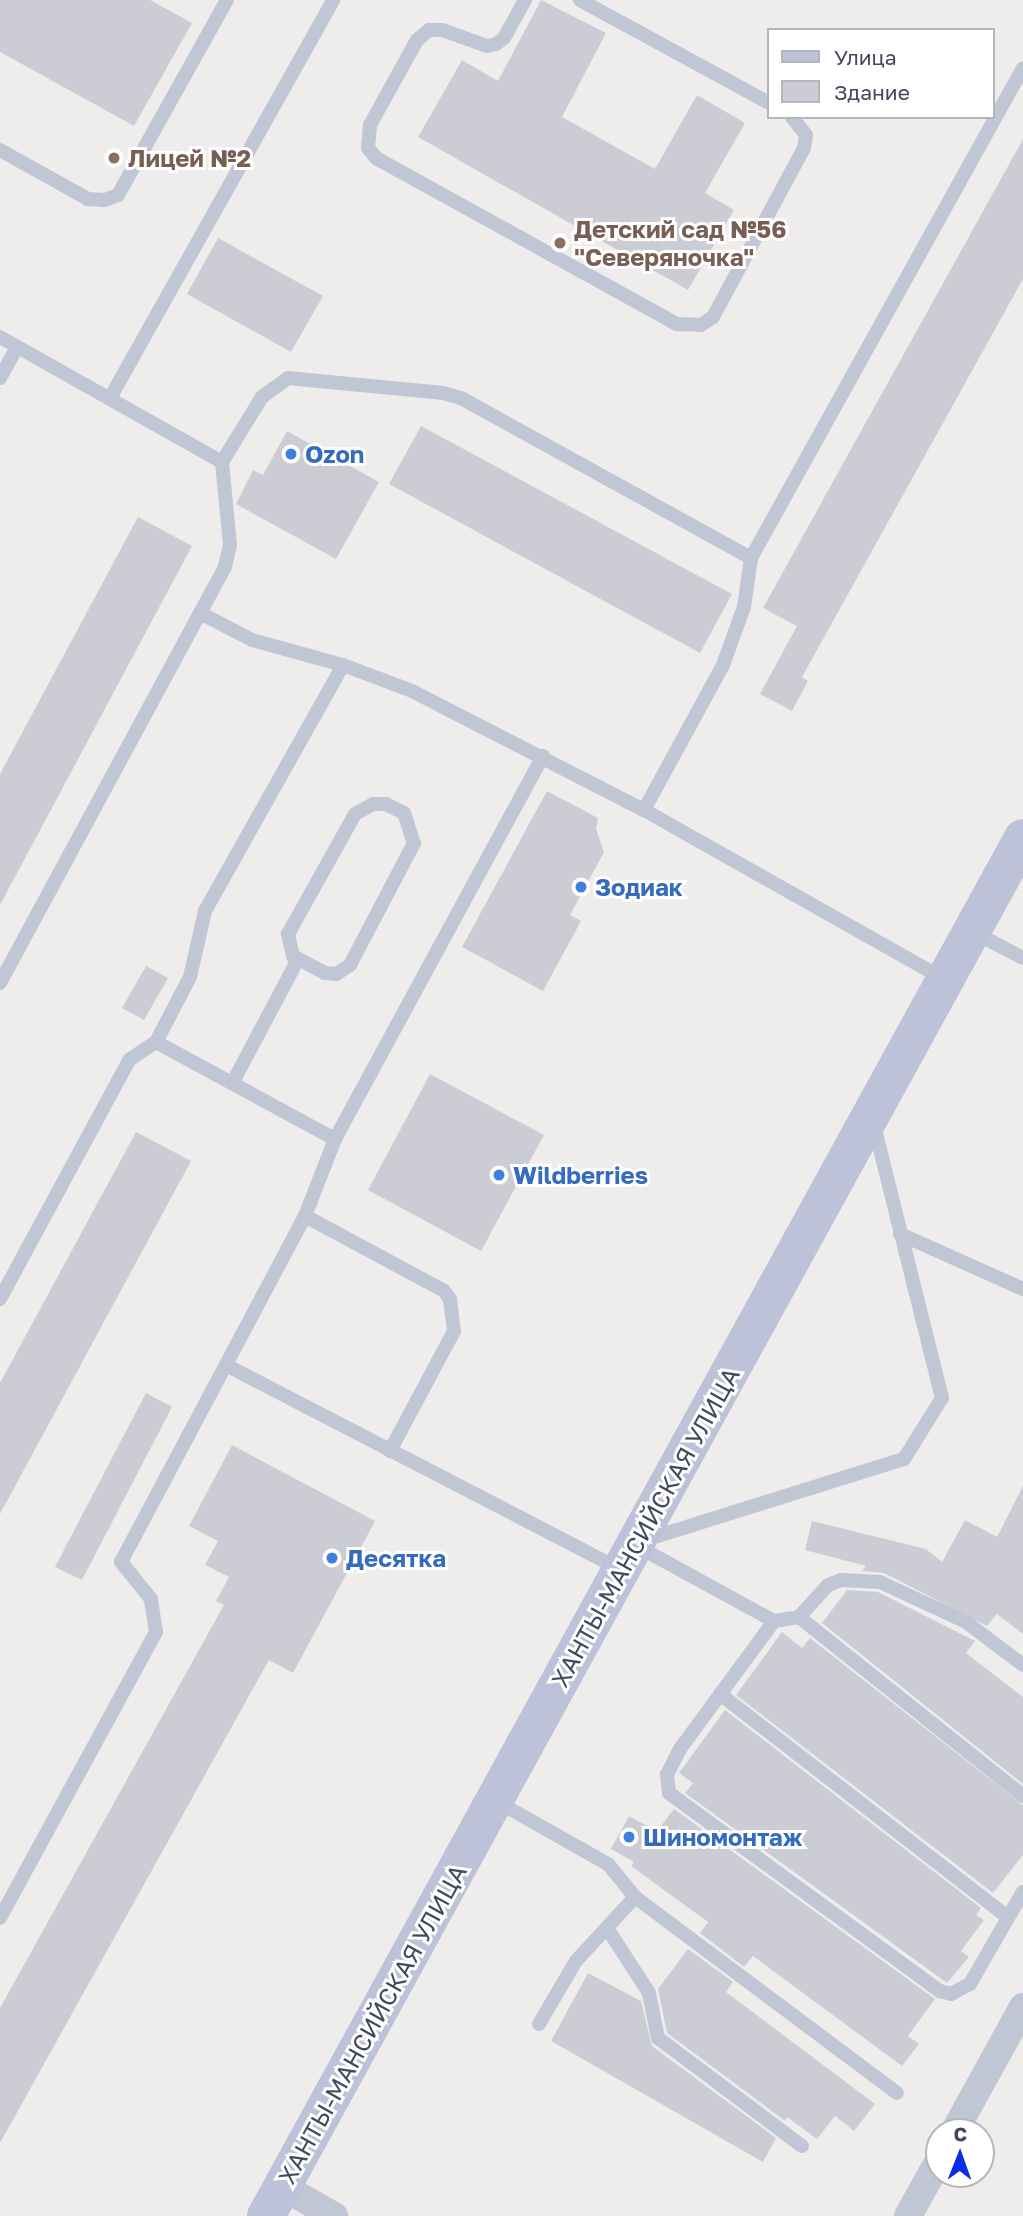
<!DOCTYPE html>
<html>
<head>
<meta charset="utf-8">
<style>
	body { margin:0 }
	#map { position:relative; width:1023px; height:2216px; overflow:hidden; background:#efedec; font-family:"Golos Text",sans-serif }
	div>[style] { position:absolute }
	.building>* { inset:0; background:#ccccd5 }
	.lane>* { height:14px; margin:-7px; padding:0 7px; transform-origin:7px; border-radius:7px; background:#c1c6d5 }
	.street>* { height:28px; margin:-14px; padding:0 14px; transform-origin:14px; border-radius:14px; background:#c1c6d5 }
	.secondary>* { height:38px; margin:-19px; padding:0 19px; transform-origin:19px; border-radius:19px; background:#bdc2d8 }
	.dots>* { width:19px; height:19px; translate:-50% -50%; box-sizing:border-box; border:4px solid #fff; border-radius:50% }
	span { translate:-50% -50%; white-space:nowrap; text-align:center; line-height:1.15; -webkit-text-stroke:6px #fff; paint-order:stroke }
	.education-label { font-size:24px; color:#785e54; font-weight:700 }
	.left { translate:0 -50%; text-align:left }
	.shop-label { font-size:24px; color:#366cbe; font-weight:700 }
	.street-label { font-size:24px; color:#43495b }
	.legend { position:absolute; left:767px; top:28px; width:228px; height:91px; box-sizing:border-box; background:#fff; border:2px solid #b4b6bd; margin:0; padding:9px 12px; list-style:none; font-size:21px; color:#43495b }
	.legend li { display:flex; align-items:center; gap:14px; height:35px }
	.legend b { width:35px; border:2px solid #b4b6bd }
	.north { position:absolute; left:925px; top:2118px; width:70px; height:70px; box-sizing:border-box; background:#fff; border:2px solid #b4b6bd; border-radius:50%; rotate:1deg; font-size:19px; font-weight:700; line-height:28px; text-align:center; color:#43495b }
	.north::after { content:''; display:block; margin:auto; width:24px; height:32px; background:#0a2dec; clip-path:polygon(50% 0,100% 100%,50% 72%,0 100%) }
</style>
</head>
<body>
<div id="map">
	<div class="building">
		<i style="clip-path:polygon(0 0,150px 0,192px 23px,134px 126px,0 52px)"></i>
		<i style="clip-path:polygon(541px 0,606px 33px,562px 117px,655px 169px,697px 95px,745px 123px,705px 193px,734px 210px,688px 290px,418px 137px,462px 60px,498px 81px)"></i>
		<i style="clip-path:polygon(1023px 139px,1023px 279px,802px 677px,808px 681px,792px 711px,760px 694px,797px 626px,763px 608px)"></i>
		<i style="clip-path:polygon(218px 238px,323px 296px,291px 352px,187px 294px)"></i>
		<i style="clip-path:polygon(421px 426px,732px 594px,700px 653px,389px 484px)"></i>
		<i style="clip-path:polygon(287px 431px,379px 482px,336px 559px,236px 504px,253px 470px,263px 475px)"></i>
		<i style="clip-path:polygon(138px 517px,192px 546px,0 905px,0 774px)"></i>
		<i style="clip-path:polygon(547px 791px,598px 818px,596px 829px,604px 852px,570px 915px,581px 921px,543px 991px,462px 947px)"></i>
		<i style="clip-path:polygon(146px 966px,168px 978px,144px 1020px,122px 1008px)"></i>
		<i style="clip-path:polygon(430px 1074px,544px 1135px,481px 1251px,368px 1190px)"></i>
		<i style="clip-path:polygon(136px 1132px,191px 1161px,0 1514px,0 1383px)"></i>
		<i style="clip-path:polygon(146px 1393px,172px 1407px,82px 1580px,55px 1567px)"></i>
		<i style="clip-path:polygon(232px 1445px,375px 1521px,293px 1673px,269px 1660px,0 2143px,0 2008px,224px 1605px,216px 1601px,229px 1577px,205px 1565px,218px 1541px,189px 1526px)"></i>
		<i style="clip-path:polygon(1023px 1486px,1023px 1634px,997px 1614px,987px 1626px,884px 1573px,862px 1571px,866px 1566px,805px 1550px,812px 1521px,926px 1549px,942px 1562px,965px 1520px,997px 1537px)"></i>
		<i style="clip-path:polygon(847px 1590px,878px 1592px,975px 1641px,966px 1653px,1023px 1697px,1023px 1784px,822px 1623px)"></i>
		<i style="clip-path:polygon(782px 1632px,802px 1648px,810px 1638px,1023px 1805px,1023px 1855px,993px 1893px,736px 1695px)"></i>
		<i style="clip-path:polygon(725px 1710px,981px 1908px,976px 1915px,984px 1920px,961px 1951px,969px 1957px,947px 1983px,685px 1793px,693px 1783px,679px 1773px)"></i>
		<i style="clip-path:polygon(674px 1809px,935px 1999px,908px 2036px,919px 2044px,902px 2066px,753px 1956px,744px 1967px,700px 1933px,708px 1922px,631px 1866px,634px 1862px,611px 1849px,629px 1816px,657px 1831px)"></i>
		<i style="clip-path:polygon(688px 1949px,733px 1982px,726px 1992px,875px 2104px,854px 2131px,835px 2116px,817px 2139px,787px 2117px,785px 2121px,667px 2033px,658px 1989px)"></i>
		<i style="clip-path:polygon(588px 1973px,641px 2001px,652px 2046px,776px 2138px,763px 2162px,551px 2041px)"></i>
	</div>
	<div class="lane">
		<i style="left:525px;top:0;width:43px;rotate:118.9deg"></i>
		<i style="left:504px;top:38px;width:10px;rotate:143deg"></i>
		<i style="left:496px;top:44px;width:9px;rotate:167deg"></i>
		<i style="left:487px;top:46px;width:48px;rotate:-160.4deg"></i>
		<i style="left:442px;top:30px;width:13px;rotate:180deg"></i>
		<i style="left:429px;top:30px;width:16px;rotate:140deg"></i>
		<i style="left:417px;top:40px;width:97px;rotate:118.9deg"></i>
		<i style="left:370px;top:125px;width:23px;rotate:95deg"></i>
		<i style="left:368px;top:148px;width:13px;rotate:51deg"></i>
		<i style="left:376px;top:158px;width:344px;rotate:28.9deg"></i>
		<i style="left:677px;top:324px;width:24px;rotate:2deg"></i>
		<i style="left:701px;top:325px;width:14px;rotate:-34deg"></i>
		<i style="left:713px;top:317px;width:192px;rotate:-61.7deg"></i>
		<i style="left:804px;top:148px;width:13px;rotate:-81deg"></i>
		<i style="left:806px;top:135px;width:23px;rotate:-128deg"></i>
		<i style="left:580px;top:0;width:215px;rotate:28.6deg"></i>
		<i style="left:0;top:150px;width:101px;rotate:29.1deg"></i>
		<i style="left:88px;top:199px;width:17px;rotate:3deg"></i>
		<i style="left:105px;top:200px;width:14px;rotate:-21deg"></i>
		<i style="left:118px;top:195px;width:223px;rotate:-60.8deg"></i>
		<i style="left:0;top:337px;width:255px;rotate:29.4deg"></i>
		<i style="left:222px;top:462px;width:83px;rotate:84.5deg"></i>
		<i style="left:230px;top:545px;width:23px;rotate:103deg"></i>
		<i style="left:225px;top:567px;width:52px;rotate:118.5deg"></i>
		<i style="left:200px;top:613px;width:59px;rotate:27.4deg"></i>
		<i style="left:252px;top:640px;width:94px;rotate:15.4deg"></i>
		<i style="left:343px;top:665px;width:74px;rotate:20.6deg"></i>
		<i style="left:412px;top:691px;width:261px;rotate:27.2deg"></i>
		<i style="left:644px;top:810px;width:344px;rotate:29.4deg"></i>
		<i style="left:0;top:378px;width:35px;rotate:-61deg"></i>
		<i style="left:110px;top:398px;width:456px;rotate:-60.7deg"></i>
		<i style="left:222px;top:462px;width:76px;rotate:-58.4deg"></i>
		<i style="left:262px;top:397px;width:32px;rotate:-36deg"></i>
		<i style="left:288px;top:378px;width:156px;rotate:5.5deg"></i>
		<i style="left:443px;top:393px;width:19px;rotate:16deg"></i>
		<i style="left:461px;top:398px;width:331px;rotate:28.9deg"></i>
		<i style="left:373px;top:804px;width:13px"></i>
		<i style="left:386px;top:804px;width:20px;rotate:27deg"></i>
		<i style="left:404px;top:813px;width:32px;rotate:72deg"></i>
		<i style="left:414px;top:843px;width:138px;rotate:117.7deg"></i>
		<i style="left:350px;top:965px;width:17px;rotate:147deg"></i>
		<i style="left:336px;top:974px;width:11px;rotate:-175deg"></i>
		<i style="left:325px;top:973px;width:36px;rotate:-152deg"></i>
		<i style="left:293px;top:956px;width:23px;rotate:-103deg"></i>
		<i style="left:288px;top:934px;width:137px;rotate:-60.8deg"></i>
		<i style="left:355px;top:814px;width:21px;rotate:-29deg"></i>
		<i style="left:644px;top:810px;width:165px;rotate:-61.4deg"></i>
		<i style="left:723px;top:665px;width:62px;rotate:-70.1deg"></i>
		<i style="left:744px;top:607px;width:49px;rotate:-81.9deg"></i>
		<i style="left:751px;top:558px;width:560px;rotate:-60.97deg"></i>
		<i style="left:973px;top:932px;width:56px;rotate:27.5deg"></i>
		<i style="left:0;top:983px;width:421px;rotate:-61.6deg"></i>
		<i style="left:156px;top:1042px;width:204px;rotate:28.5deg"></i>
		<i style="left:233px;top:1082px;width:139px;rotate:-62.1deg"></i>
		<i style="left:305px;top:1216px;width:158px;rotate:28.3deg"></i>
		<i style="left:444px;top:1291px;width:10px;rotate:53deg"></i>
		<i style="left:450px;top:1299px;width:32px;rotate:83deg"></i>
		<i style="left:454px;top:1331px;width:136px;rotate:118.1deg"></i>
		<i style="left:900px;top:1234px;width:135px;rotate:24.1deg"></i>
		<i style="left:0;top:1299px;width:272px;rotate:-61.6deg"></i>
		<i style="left:129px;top:1060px;width:32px;rotate:-34deg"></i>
		<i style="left:156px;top:1042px;width:73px;rotate:-62.4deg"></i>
		<i style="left:190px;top:977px;width:68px;rotate:-77.2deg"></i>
		<i style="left:205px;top:911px;width:282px;rotate:-60.7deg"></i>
		<i style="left:226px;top:1365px;width:443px;rotate:27.4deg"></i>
		<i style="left:645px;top:1540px;width:271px;rotate:-17.4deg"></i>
		<i style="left:904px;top:1459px;width:72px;rotate:-58.1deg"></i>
		<i style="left:942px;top:1398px;width:280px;rotate:-104deg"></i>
		<i style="left:635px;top:1545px;width:158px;rotate:28.7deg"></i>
		<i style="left:774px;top:1621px;width:25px;rotate:-9deg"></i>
		<i style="left:799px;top:1617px;width:43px;rotate:-47.8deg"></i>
		<i style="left:828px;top:1585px;width:14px;rotate:-21deg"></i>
		<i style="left:841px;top:1580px;width:39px;rotate:3deg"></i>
		<i style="left:880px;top:1582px;width:95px;rotate:24.9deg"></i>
		<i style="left:966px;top:1622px;width:71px;rotate:37deg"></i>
		<i style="left:799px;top:1617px;width:287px;rotate:38.6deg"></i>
		<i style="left:774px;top:1621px;width:159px;rotate:126.3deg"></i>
		<i style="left:680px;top:1749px;width:28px;rotate:117deg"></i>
		<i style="left:667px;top:1774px;width:19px;rotate:84deg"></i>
		<i style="left:669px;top:1793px;width:336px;rotate:36.2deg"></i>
		<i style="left:940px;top:1991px;width:11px;rotate:15deg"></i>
		<i style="left:951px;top:1994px;width:21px;rotate:-28deg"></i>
		<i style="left:970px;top:1984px;width:106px;rotate:-60.1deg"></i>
		<i style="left:720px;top:1694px;width:364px;rotate:37.8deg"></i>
		<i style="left:496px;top:1801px;width:129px;rotate:29.4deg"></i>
		<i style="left:608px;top:1864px;width:43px;rotate:50.7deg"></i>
		<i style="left:635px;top:1897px;width:327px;rotate:36.8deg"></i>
		<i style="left:0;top:1918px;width:326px;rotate:-61.4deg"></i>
		<i style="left:156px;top:1632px;width:33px;rotate:-99deg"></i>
		<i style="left:151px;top:1599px;width:48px;rotate:-129deg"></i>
		<i style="left:121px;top:1562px;width:392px;rotate:-62deg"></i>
		<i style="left:305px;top:1216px;width:83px;rotate:-68.7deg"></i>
		<i style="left:335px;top:1139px;width:436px;rotate:-61.5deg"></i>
		<i style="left:607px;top:1928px;width:77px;rotate:57.1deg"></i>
		<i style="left:649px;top:1993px;width:46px;rotate:78.7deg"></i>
		<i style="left:658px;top:2038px;width:180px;rotate:36.9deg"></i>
		<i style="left:539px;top:2024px;width:73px;rotate:-59.6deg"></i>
		<i style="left:576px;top:1961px;width:87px;rotate:-47.3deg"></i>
	</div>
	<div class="street">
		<i style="left:954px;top:2132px;width:143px;rotate:-61.1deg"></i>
		<i style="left:283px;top:2187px;width:59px;rotate:29.6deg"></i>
		<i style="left:908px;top:2216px;width:64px;rotate:-61deg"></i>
	</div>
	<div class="secondary">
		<i style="left:266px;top:2216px;width:1572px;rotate:-61.22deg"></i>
	</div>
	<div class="dots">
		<i style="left:114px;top:158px;background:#8d6e63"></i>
		<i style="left:560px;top:243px;background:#8d6e63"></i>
		<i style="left:291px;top:454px;background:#3f7fe0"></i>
		<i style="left:581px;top:887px;background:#3f7fe0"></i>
		<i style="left:499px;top:1175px;background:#3f7fe0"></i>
		<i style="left:332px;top:1558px;background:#3f7fe0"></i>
		<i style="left:629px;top:1837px;background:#3f7fe0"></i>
	</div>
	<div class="education-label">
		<span class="left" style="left:128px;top:158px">Лицей №2</span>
		<span class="left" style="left:574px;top:243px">Детский сад №56<br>"Северяночка"</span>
	</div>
	<div class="shop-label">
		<span class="left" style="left:305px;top:454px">Ozon</span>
		<span class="left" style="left:595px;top:887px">Зодиак</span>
		<span class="left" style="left:513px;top:1175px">Wildberries</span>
		<span class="left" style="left:346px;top:1558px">Десятка</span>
		<span class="left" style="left:643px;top:1837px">Шиномонтаж</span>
	</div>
	<div class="street-label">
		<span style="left:645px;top:1527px;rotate:-61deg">ХАНТЫ-МАНСИЙСКАЯ УЛИЦА</span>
		<span style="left:372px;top:2024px;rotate:-61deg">ХАНТЫ-МАНСИЙСКАЯ УЛИЦА</span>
	</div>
	<ul class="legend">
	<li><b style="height:9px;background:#bdc2d8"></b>Улица</li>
	<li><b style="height:19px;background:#ccccd5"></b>Здание</li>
	</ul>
	<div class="north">С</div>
</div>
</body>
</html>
